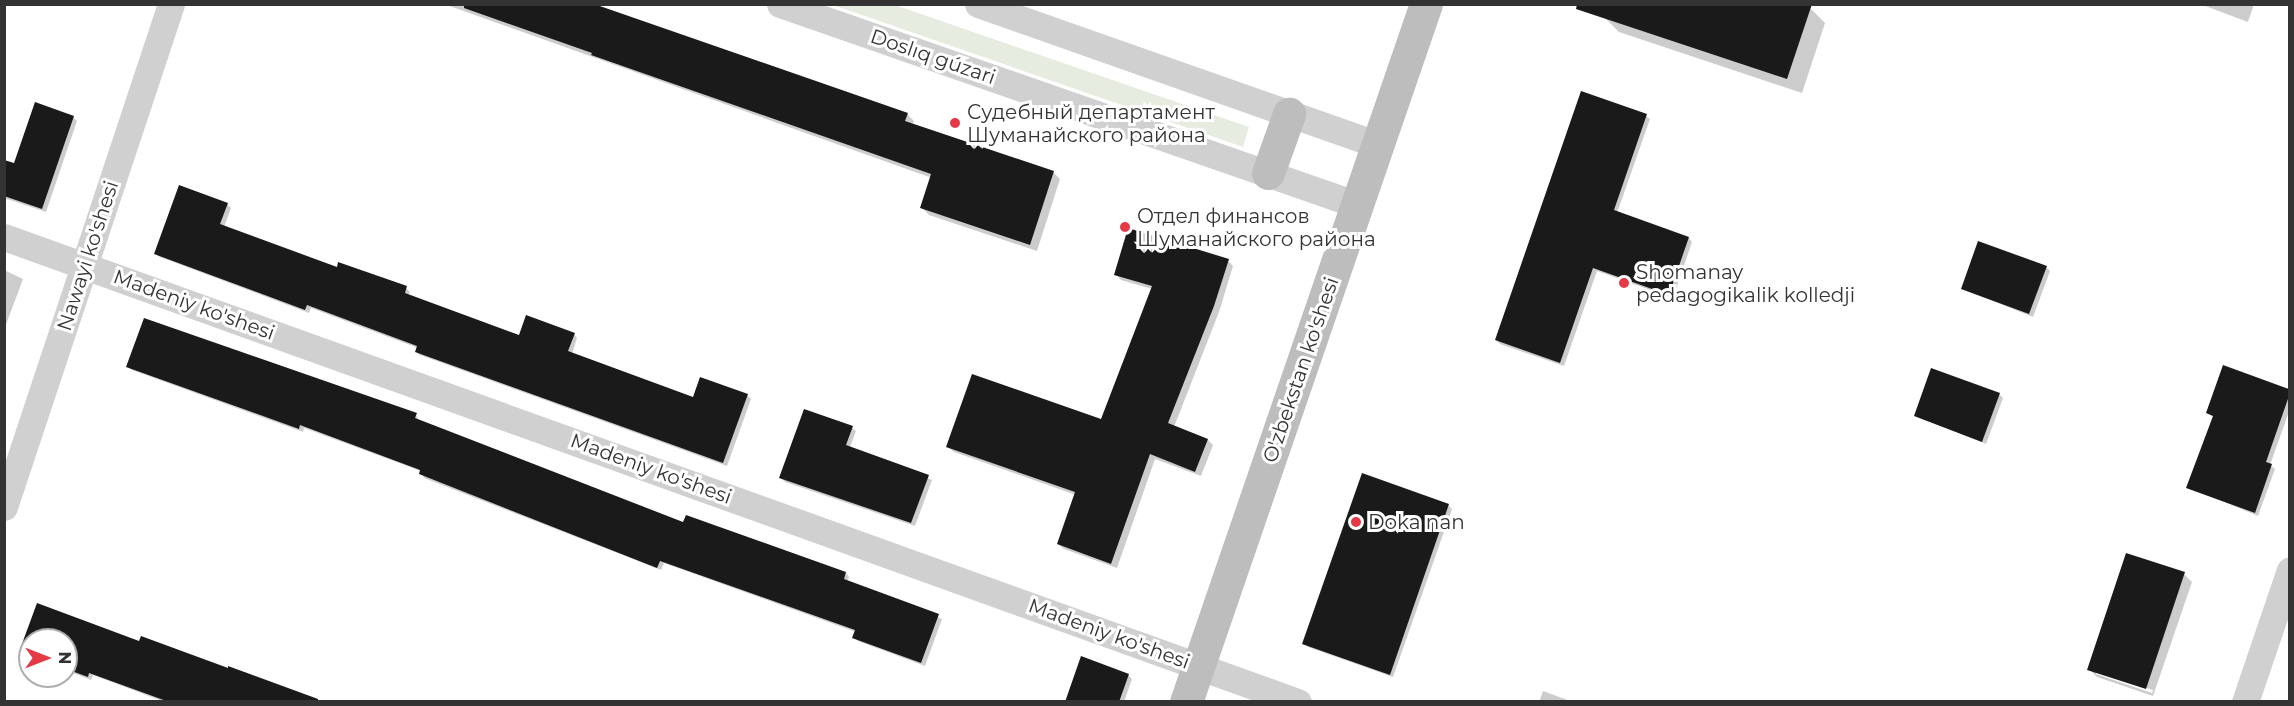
<!DOCTYPE html>
<html>
<head>
<meta charset="utf-8">
<style>
	body { margin:0 }
	#map { position:relative; width:2294px; height:706px; overflow:hidden; background:#fff; font-family:Montserrat,sans-serif }
	div>[style] { position:absolute }
	.green>* { inset:0; background:#e6ecdf }
	.shadow>* { inset:0; background:#0003 }
	.building>* { inset:0; background:#1a1a1a }
	.street>* { height:27px; margin:-13.5px; padding:0 13.5px; transform-origin:13.5px; border-radius:13.5px; background:#d0d0d0 }
	.secondary>* { height:33px; margin:-16.5px; padding:0 16.5px; transform-origin:16.5px; border-radius:16.5px; background:#bdbdbd }
	.dots>* { width:16px; height:16px; translate:-50% -50%; box-sizing:border-box; border:3px solid #fff; border-radius:50% }
	span { translate:-50% -50%; white-space:nowrap; text-align:center; line-height:1.15; -webkit-text-stroke:6px #fff; paint-order:stroke }
	.street-label { font-size:20px; color:#333 }
	.poi-label { font-size:20px; color:#333 }
	.left { translate:0 -50%; text-align:left }
	.frame { position:absolute; inset:0; border:6px solid #333; pointer-events:none }
	.north { position:absolute; left:18px; top:628px; width:60px; height:60px; box-sizing:border-box; background:#fff; border:2px solid #adadad; border-radius:50%; rotate:90deg; font-size:16px; font-weight:700; line-height:24px; text-align:center; color:#333 }
	.north::after { content:''; display:block; margin:auto; width:21px; height:27px; background:#e63946; clip-path:polygon(50% 0,100% 100%,50% 72%,0 100%) }
</style>
</head>
<body>
<div id="map">
	<div class="green">
		<i style="clip-path:polygon(833px 5px,895px 5px,1249px 127px,1243px 147px)"></i>
	</div>
	<div class="shadow">
		<i style="clip-path:polygon(444px 4px,590px 4px,907px 114px,914px 121px,912px 125px,1053px 172px,1060px 179px,1037px 251px,929px 215px,922px 208px,932px 178px)"></i>
		<i style="clip-path:polygon(2200px 4px,2254px 4px,2248px 22px)"></i>
		<i style="clip-path:polygon(1810px 8px,1825px 23px,1802px 93px,1619px 32px,1604px 17px)"></i>
		<i style="clip-path:polygon(1646px 116px,1650px 119px,1617px 213px,1689px 238px,1692px 242px,1673px 298px,1597px 271px,1564px 366px,1500px 344px,1496px 340px)"></i>
		<i style="clip-path:polygon(73px 117px,77px 121px,46px 212px,4px 198px,4px 161px,15px 165px)"></i>
		<i style="clip-path:polygon(227px 204px,231px 208px,224px 227px,337px 269px,406px 288px,410px 292px,408px 296px,520px 337px,574px 334px,577px 338px,572px 354px,694px 399px,701px 379px,748px 396px,751px 399px,727px 466px,420px 355px,417px 352px,418px 348px,311px 308px,309px 313px,160px 257px,156px 254px)"></i>
		<i style="clip-path:polygon(1228px 261px,1233px 266px,1219px 312px,1174px 427px,1208px 440px,1213px 445px,1201px 476px,1155px 459px,1117px 568px,1064px 549px,1058px 544px,1076px 495px,954px 452px,948px 447px,1102px 421px,1152px 289px,1121px 280px,1116px 274px)"></i>
		<i style="clip-path:polygon(2046px 267px,2050px 271px,2033px 317px,1963px 289px)"></i>
		<i style="clip-path:polygon(4px 270px,23px 279px,4px 330px)"></i>
		<i style="clip-path:polygon(128px 367px,416px 415px,419px 421px,684px 524px,846px 573px,849px 577px,847px 582px,942px 619px,925px 666px,858px 641px,854px 637px,856px 632px,664px 563px,661px 570px,424px 478px,421px 471px,304px 428px,303px 432px,132px 370px)"></i>
		<i style="clip-path:polygon(2224px 367px,2290px 390px,2290px 409px,2270px 465px,2275px 469px,2258px 516px,2188px 487px,2214px 417px,2208px 413px)"></i>
		<i style="clip-path:polygon(1999px 394px,2003px 398px,1986px 444px,1916px 416px)"></i>
		<i style="clip-path:polygon(852px 428px,856px 431px,850px 447px,932px 480px,915px 526px,785px 482px,781px 478px)"></i>
		<i style="clip-path:polygon(1363px 475px,1449px 506px,1452px 509px,1393px 677px,1308px 647px,1304px 643px)"></i>
		<i style="clip-path:polygon(evenodd,2184px 574px,2192px 582px,2153px 696px,2097px 677px,2089px 669px,2184px 574px,2096px 671px,2153px 690px,2152px 693px,2096px 674px,2096px 671px)"></i>
		<i style="clip-path:polygon(38px 605px,140px 643px,141px 638px,325px 702px,165px 702px,93px 675px,91px 680px,66px 670px,66px 640px,30px 640px,30px 657px,21px 651px)"></i>
		<i style="clip-path:polygon(1128px 675px,1132px 679px,1124px 702px,1066px 702px)"></i>
		<i style="clip-path:polygon(1543px 691px,1573px 702px,1539px 702px)"></i>
	</div>
	<div class="building">
		<i style="clip-path:polygon(464px 4px,594px 4px,908px 113px,905px 121px,1054px 171px,1030px 245px,920px 208px,931px 174px,591px 55px,592px 53px,464px 8px)"></i>
		<i style="clip-path:polygon(1577px 4px,1812px 4px,1787px 79px,1576px 9px)"></i>
		<i style="clip-path:polygon(1581px 91px,1647px 114px,1614px 210px,1689px 237px,1669px 295px,1593px 268px,1560px 363px,1495px 340px)"></i>
		<i style="clip-path:polygon(35px 102px,74px 116px,42px 209px,4px 196px,4px 160px,14px 163px)"></i>
		<i style="clip-path:polygon(179px 185px,228px 203px,220px 224px,337px 267px,338px 262px,407px 286px,405px 293px,519px 335px,526px 315px,575px 333px,568px 351px,693px 397px,700px 377px,748px 394px,723px 463px,415px 352px,417px 346px,307px 305px,305px 310px,154px 254px)"></i>
		<i style="clip-path:polygon(1128px 228px,1229px 259px,1214px 306px,1168px 423px,1208px 439px,1195px 472px,1150px 454px,1111px 564px,1057px 544px,1075px 492px,946px 447px,972px 374px,1101px 419px,1152px 286px,1114px 275px)"></i>
		<i style="clip-path:polygon(1978px 241px,2047px 266px,2029px 314px,1961px 289px)"></i>
		<i style="clip-path:polygon(144px 318px,417px 413px,415px 418px,683px 522px,686px 515px,846px 572px,844px 579px,939px 614px,921px 663px,852px 638px,855px 630px,660px 561px,657px 568px,419px 474px,420px 470px,300px 425px,299px 429px,126px 367px)"></i>
		<i style="clip-path:polygon(2223px 365px,2289px 389px,2289px 396px,2266px 462px,2272px 464px,2255px 513px,2186px 488px,2213px 416px,2206px 413px)"></i>
		<i style="clip-path:polygon(1931px 368px,2000px 393px,1982px 442px,1914px 416px)"></i>
		<i style="clip-path:polygon(804px 409px,853px 426px,846px 445px,929px 475px,911px 523px,779px 478px)"></i>
		<i style="clip-path:polygon(1362px 473px,1449px 504px,1390px 675px,1302px 644px)"></i>
		<i style="clip-path:polygon(2126px 553px,2185px 572px,2146px 689px,2087px 670px)"></i>
		<i style="clip-path:polygon(37px 603px,139px 641px,141px 636px,228px 668px,228px 666px,318px 699px,318px 702px,169px 702px,89px 673px,88px 677px,66px 669px,66px 640px,30px 640px,30px 656px,19px 652px)"></i>
		<i style="clip-path:polygon(1081px 656px,1129px 674px,1119px 702px,1065px 702px)"></i>
	</div>
	<div class="street">
		<i style="left:780px;top:4px;width:612px;rotate:19.18deg"></i>
		<i style="left:978px;top:4px;width:424px;rotate:19.4deg"></i>
		<i style="left:4px;top:237px;width:1375px;rotate:19.77deg"></i>
		<i style="left:4px;top:507px;width:530px;rotate:-71.63deg"></i>
		<i style="left:2245px;top:702px;width:139px;rotate:-71.2deg"></i>
	</div>
	<div class="secondary">
		<i style="left:1268px;top:173px;width:63px;rotate:-70.4deg"></i>
		<i style="left:1186px;top:702px;width:738px;rotate:-71.03deg"></i>
	</div>
	<div class="dots">
		<i style="left:955px;top:123px;background:#e63946"></i>
		<i style="left:1125px;top:227px;background:#e63946"></i>
		<i style="left:1624px;top:283px;background:#e63946"></i>
		<i style="left:1356px;top:522px;background:#e63946"></i>
	</div>
	<div class="street-label">
		<span style="left:933px;top:57px;rotate:19deg">Doslıq gúzari</span>
		<span style="left:88px;top:256px;rotate:-72deg">Nawayi ko'shesi</span>
		<span style="left:194px;top:305px;rotate:20deg">Madeniy ko'shesi</span>
		<span style="left:1301px;top:370px;rotate:-71deg">O'zbekstan ko'shesi</span>
		<span style="left:651px;top:469px;rotate:20deg">Madeniy ko'shesi</span>
		<span style="left:1109px;top:634px;rotate:20deg">Madeniy ko'shesi</span>
	</div>
	<div class="poi-label">
		<span class="left" style="left:967px;top:124px">Судебный департамент<br>Шуманайского района</span>
		<span class="left" style="left:1137px;top:228px">Отдел финансов<br>Шуманайского района</span>
		<span class="left" style="left:1636px;top:284px">Shomanay<br>pedagogikalik kolledji</span>
		<span class="left" style="left:1368px;top:522px">Doka nan</span>
	</div>
	<div class="frame"></div>
	<div class="north">N</div>
</div>
</body>
</html>
